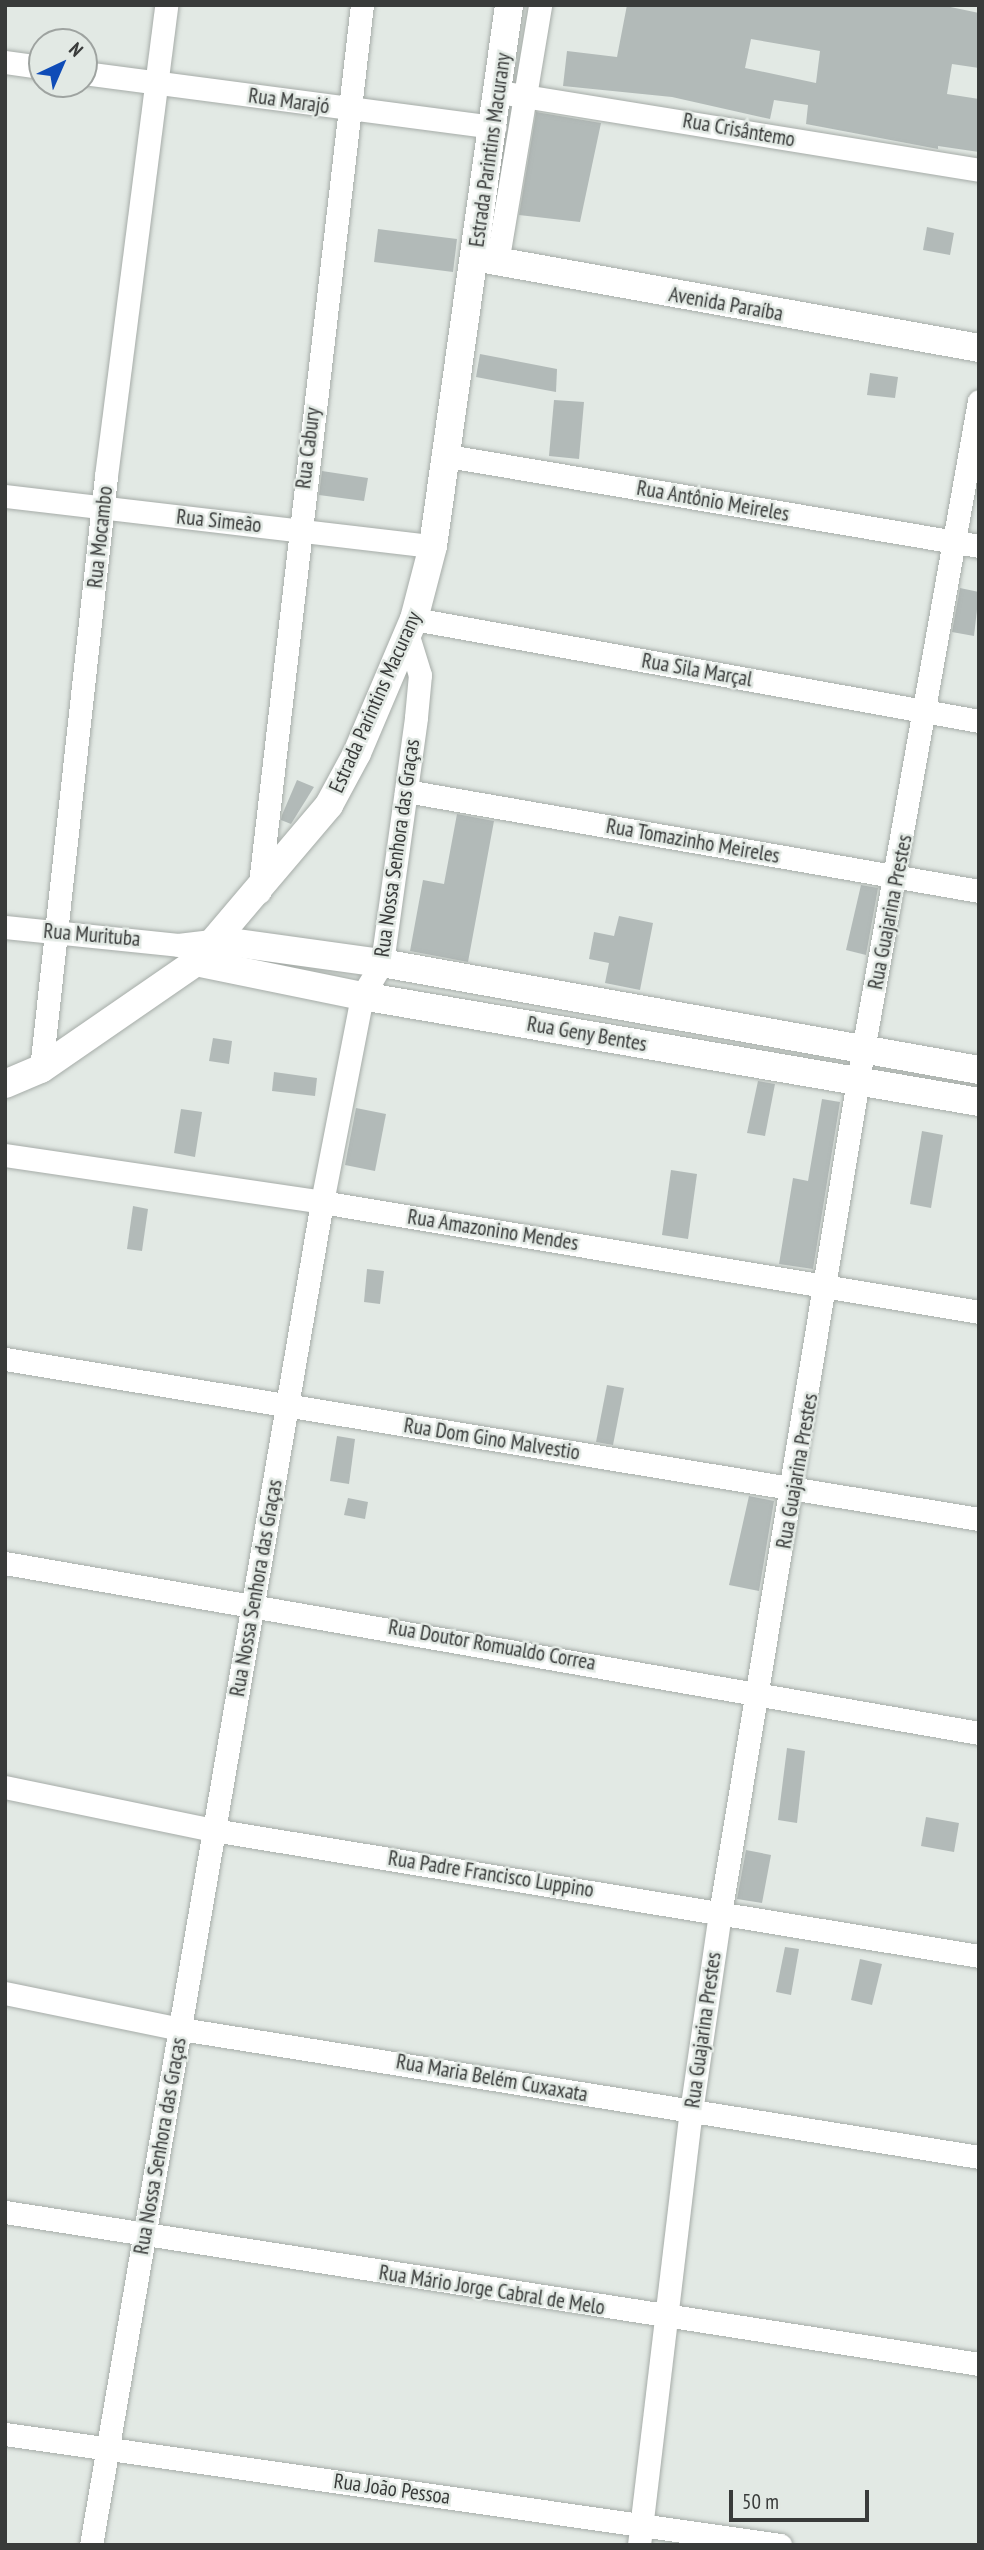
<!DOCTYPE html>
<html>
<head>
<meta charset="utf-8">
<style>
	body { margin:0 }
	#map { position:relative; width:984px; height:2550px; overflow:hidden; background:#e2e9e4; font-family:"PT Sans Narrow",sans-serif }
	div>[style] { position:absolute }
	.building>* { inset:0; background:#b2bab8 }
	.roads { filter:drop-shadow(0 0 2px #a6aca8) drop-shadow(0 0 2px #a6aca8) }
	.minor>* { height:23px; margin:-11.5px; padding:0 11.5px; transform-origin:11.5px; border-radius:11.5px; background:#fff }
	.tertiary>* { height:28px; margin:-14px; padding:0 14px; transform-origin:14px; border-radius:14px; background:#fff }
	span { translate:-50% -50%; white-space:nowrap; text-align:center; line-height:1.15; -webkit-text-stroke:5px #e2e9e4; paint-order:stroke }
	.street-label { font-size:21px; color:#393b3a }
	.frame { position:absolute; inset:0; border:7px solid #393b3a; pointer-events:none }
	.north { position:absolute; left:28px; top:28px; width:70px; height:70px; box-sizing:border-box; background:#e2e9e4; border:2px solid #9ea3a0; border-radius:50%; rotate:44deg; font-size:19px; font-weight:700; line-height:28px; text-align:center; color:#393b3a }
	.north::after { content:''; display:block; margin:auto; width:24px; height:32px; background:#0f4cb7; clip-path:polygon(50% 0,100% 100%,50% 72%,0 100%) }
	.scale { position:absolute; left:729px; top:2490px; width:140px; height:32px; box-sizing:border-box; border:4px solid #393b3a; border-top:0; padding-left:9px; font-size:21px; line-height:24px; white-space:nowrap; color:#393b3a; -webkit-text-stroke:5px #e2e9e4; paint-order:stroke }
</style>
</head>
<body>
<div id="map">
	<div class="building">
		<i style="clip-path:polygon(evenodd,627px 5px,941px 5px,979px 13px,979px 68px,952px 64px,947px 94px,979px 99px,979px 152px,938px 146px,938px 149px,806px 124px,808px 105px,774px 100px,770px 119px,672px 97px,563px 86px,567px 51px,617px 57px,627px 5px,751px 39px,820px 51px,816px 83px,745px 68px,751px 39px)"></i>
		<i style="clip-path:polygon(536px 112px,601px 123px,580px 222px,519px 215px)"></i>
		<i style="clip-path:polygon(927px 227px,954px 233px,950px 255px,923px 250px)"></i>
		<i style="clip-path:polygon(378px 229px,457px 239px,453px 272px,374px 262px)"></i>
		<i style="clip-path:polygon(480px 354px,557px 369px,556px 392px,476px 377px)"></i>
		<i style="clip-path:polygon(870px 373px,898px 377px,895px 398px,867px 395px)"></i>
		<i style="clip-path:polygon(554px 400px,584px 402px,579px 459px,549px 456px)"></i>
		<i style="clip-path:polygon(322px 471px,368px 478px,364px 501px,319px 495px)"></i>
		<i style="clip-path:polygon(960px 588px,979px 592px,974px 636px,952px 632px)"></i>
		<i style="clip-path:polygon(297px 780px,314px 787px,291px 824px,281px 820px,282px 815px)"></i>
		<i style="clip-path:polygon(457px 814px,494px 821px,468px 962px,410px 951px,423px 880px,444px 884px)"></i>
		<i style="clip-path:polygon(861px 885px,878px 888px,866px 955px,846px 950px)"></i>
		<i style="clip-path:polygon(619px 916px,653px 923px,640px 990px,605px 983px,609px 963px,589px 959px,594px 932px,614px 936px)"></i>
		<i style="clip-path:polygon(213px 1038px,232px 1041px,229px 1064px,209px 1061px)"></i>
		<i style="clip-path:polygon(274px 1072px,317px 1078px,315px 1096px,272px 1091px)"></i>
		<i style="clip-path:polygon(758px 1081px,775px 1084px,765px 1136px,747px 1133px)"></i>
		<i style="clip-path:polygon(822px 1099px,840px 1102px,813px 1269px,779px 1264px,793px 1178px,808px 1181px)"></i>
		<i style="clip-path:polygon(356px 1108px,386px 1114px,375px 1171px,345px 1165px)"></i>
		<i style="clip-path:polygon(181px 1109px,202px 1112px,195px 1157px,174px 1153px)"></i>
		<i style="clip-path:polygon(922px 1131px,943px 1135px,931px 1208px,910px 1204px)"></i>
		<i style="clip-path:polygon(671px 1170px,697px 1174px,688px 1239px,662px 1235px)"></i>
		<i style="clip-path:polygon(133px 1206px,148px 1209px,142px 1251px,127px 1249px)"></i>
		<i style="clip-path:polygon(367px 1269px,384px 1271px,380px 1304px,364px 1302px)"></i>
		<i style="clip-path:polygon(607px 1385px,624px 1388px,613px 1445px,596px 1442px)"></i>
		<i style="clip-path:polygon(337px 1436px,355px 1439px,349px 1484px,330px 1481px)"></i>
		<i style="clip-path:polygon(749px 1496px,774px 1501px,759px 1591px,729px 1585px)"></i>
		<i style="clip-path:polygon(348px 1498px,368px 1502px,365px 1519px,344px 1515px)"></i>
		<i style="clip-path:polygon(787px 1748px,805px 1751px,797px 1823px,778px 1820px)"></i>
		<i style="clip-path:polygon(926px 1817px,959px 1823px,954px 1852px,921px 1846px)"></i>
		<i style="clip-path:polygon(746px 1850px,771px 1855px,762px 1903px,737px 1899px)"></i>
		<i style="clip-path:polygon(785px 1947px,799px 1949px,791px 1995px,776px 1992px)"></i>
		<i style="clip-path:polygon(860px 1959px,882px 1964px,872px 2005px,851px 2000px)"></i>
	</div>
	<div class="roads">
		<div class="minor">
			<i style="left:5px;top:62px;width:37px;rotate:8deg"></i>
			<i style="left:84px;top:73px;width:414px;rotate:7.5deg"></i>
			<i style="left:499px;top:92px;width:486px;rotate:9.2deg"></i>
			<i style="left:497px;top:263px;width:262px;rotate:-80.5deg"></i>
			<i style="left:448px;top:456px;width:539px;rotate:9.62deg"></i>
			<i style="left:5px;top:496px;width:431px;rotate:6.7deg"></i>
			<i style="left:414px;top:619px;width:574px;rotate:10.23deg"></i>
			<i style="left:406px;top:791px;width:582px;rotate:9.9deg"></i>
			<i style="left:259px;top:892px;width:893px;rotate:-83.38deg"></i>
			<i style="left:5px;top:927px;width:174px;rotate:5.9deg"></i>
			<i style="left:178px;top:945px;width:38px;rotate:-7deg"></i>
			<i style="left:41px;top:1069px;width:597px;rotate:-83.74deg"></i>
			<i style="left:106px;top:476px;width:475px;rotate:-82.7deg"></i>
			<i style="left:5px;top:1155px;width:320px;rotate:8.4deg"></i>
			<i style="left:322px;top:1202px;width:666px;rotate:9.5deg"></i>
			<i style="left:5px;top:1359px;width:987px;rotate:9.33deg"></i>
			<i style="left:5px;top:1563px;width:989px;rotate:9.9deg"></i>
			<i style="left:5px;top:1787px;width:212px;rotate:11.7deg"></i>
			<i style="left:213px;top:1830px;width:776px;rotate:9.34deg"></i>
			<i style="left:5px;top:1993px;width:180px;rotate:11.6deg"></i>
			<i style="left:181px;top:2029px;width:808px;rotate:9.11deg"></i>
			<i style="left:5px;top:2212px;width:986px;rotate:8.87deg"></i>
			<i style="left:5px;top:2434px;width:783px;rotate:8.15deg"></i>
			<i style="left:91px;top:2545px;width:1363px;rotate:-80.24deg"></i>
			<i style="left:322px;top:1202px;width:210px;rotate:-79deg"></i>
			<i style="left:362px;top:996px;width:39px;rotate:-59deg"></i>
			<i style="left:382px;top:963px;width:248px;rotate:-82.1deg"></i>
			<i style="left:416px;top:717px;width:42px;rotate:-84.6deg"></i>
			<i style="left:420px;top:675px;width:41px;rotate:-107.1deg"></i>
			<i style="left:639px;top:2545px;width:436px;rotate:-83.2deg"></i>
			<i style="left:691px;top:2112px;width:200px;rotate:-81.7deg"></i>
			<i style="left:720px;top:1914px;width:876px;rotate:-80.6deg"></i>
			<i style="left:863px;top:1050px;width:659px;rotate:-79.87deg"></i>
		</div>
		<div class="tertiary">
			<i style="left:474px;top:257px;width:513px;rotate:10.21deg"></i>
			<i style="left:216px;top:940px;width:168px;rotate:7.9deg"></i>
			<i style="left:382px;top:963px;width:607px;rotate:10.16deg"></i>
			<i style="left:196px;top:962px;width:169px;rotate:11.6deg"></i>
			<i style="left:362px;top:996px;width:626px;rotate:9.75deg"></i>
			<i style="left:5px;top:1084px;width:39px;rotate:-23deg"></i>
			<i style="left:41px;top:1069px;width:188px;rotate:-34.6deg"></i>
			<i style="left:196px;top:962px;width:206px;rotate:-49.7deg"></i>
			<i style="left:329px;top:805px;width:59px;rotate:-61.7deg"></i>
			<i style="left:357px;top:753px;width:146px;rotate:-67deg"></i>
			<i style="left:414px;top:619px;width:75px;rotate:-75.4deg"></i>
			<i style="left:433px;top:546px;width:546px;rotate:-82deg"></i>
		</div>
	</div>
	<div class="street-label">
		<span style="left:289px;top:101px;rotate:8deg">Rua Marajó</span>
		<span style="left:739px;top:130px;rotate:10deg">Rua Crisântemo</span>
		<span style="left:490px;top:150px;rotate:-82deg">Estrada Parintins Macurany</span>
		<span style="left:726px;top:304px;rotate:10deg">Avenida Paraíba</span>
		<span style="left:308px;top:448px;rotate:-83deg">Rua Cabury</span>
		<span style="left:713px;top:501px;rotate:10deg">Rua Antônio Meireles</span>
		<span style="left:219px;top:521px;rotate:6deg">Rua Simeão</span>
		<span style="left:100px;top:537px;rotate:-84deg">Rua Mocambo</span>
		<span style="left:697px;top:670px;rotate:10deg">Rua Sila Marçal</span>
		<span style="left:375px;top:702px;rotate:-66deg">Estrada Parintins Macurany</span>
		<span style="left:693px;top:841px;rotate:10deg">Rua Tomazinho Meireles</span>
		<span style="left:397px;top:848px;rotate:-82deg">Rua Nossa Senhora das Graças</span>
		<span style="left:890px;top:912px;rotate:-79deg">Rua Guajarina Prestes</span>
		<span style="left:92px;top:935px;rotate:5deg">Rua Murituba</span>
		<span style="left:587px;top:1034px;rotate:10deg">Rua Geny Bentes</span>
		<span style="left:493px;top:1230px;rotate:9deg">Rua Amazonino Mendes</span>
		<span style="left:492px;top:1439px;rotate:9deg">Rua Dom Gino Malvestio</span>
		<span style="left:797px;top:1471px;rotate:-80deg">Rua Guajarina Prestes</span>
		<span style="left:256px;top:1588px;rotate:-80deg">Rua Nossa Senhora das Graças</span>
		<span style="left:492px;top:1645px;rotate:10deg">Rua Doutor Romualdo Correa</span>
		<span style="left:491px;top:1874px;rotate:9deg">Rua Padre Francisco Luppino</span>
		<span style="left:703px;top:2030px;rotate:-82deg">Rua Guajarina Prestes</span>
		<span style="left:492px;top:2078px;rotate:10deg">Rua Maria Belém Cuxaxata</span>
		<span style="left:160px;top:2146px;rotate:-80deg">Rua Nossa Senhora das Graças</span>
		<span style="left:492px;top:2290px;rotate:9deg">Rua Mário Jorge Cabral de Melo</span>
		<span style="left:392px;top:2489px;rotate:8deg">Rua João Pessoa</span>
	</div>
	<div class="frame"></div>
	<div class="north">N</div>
	<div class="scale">50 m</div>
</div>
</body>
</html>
